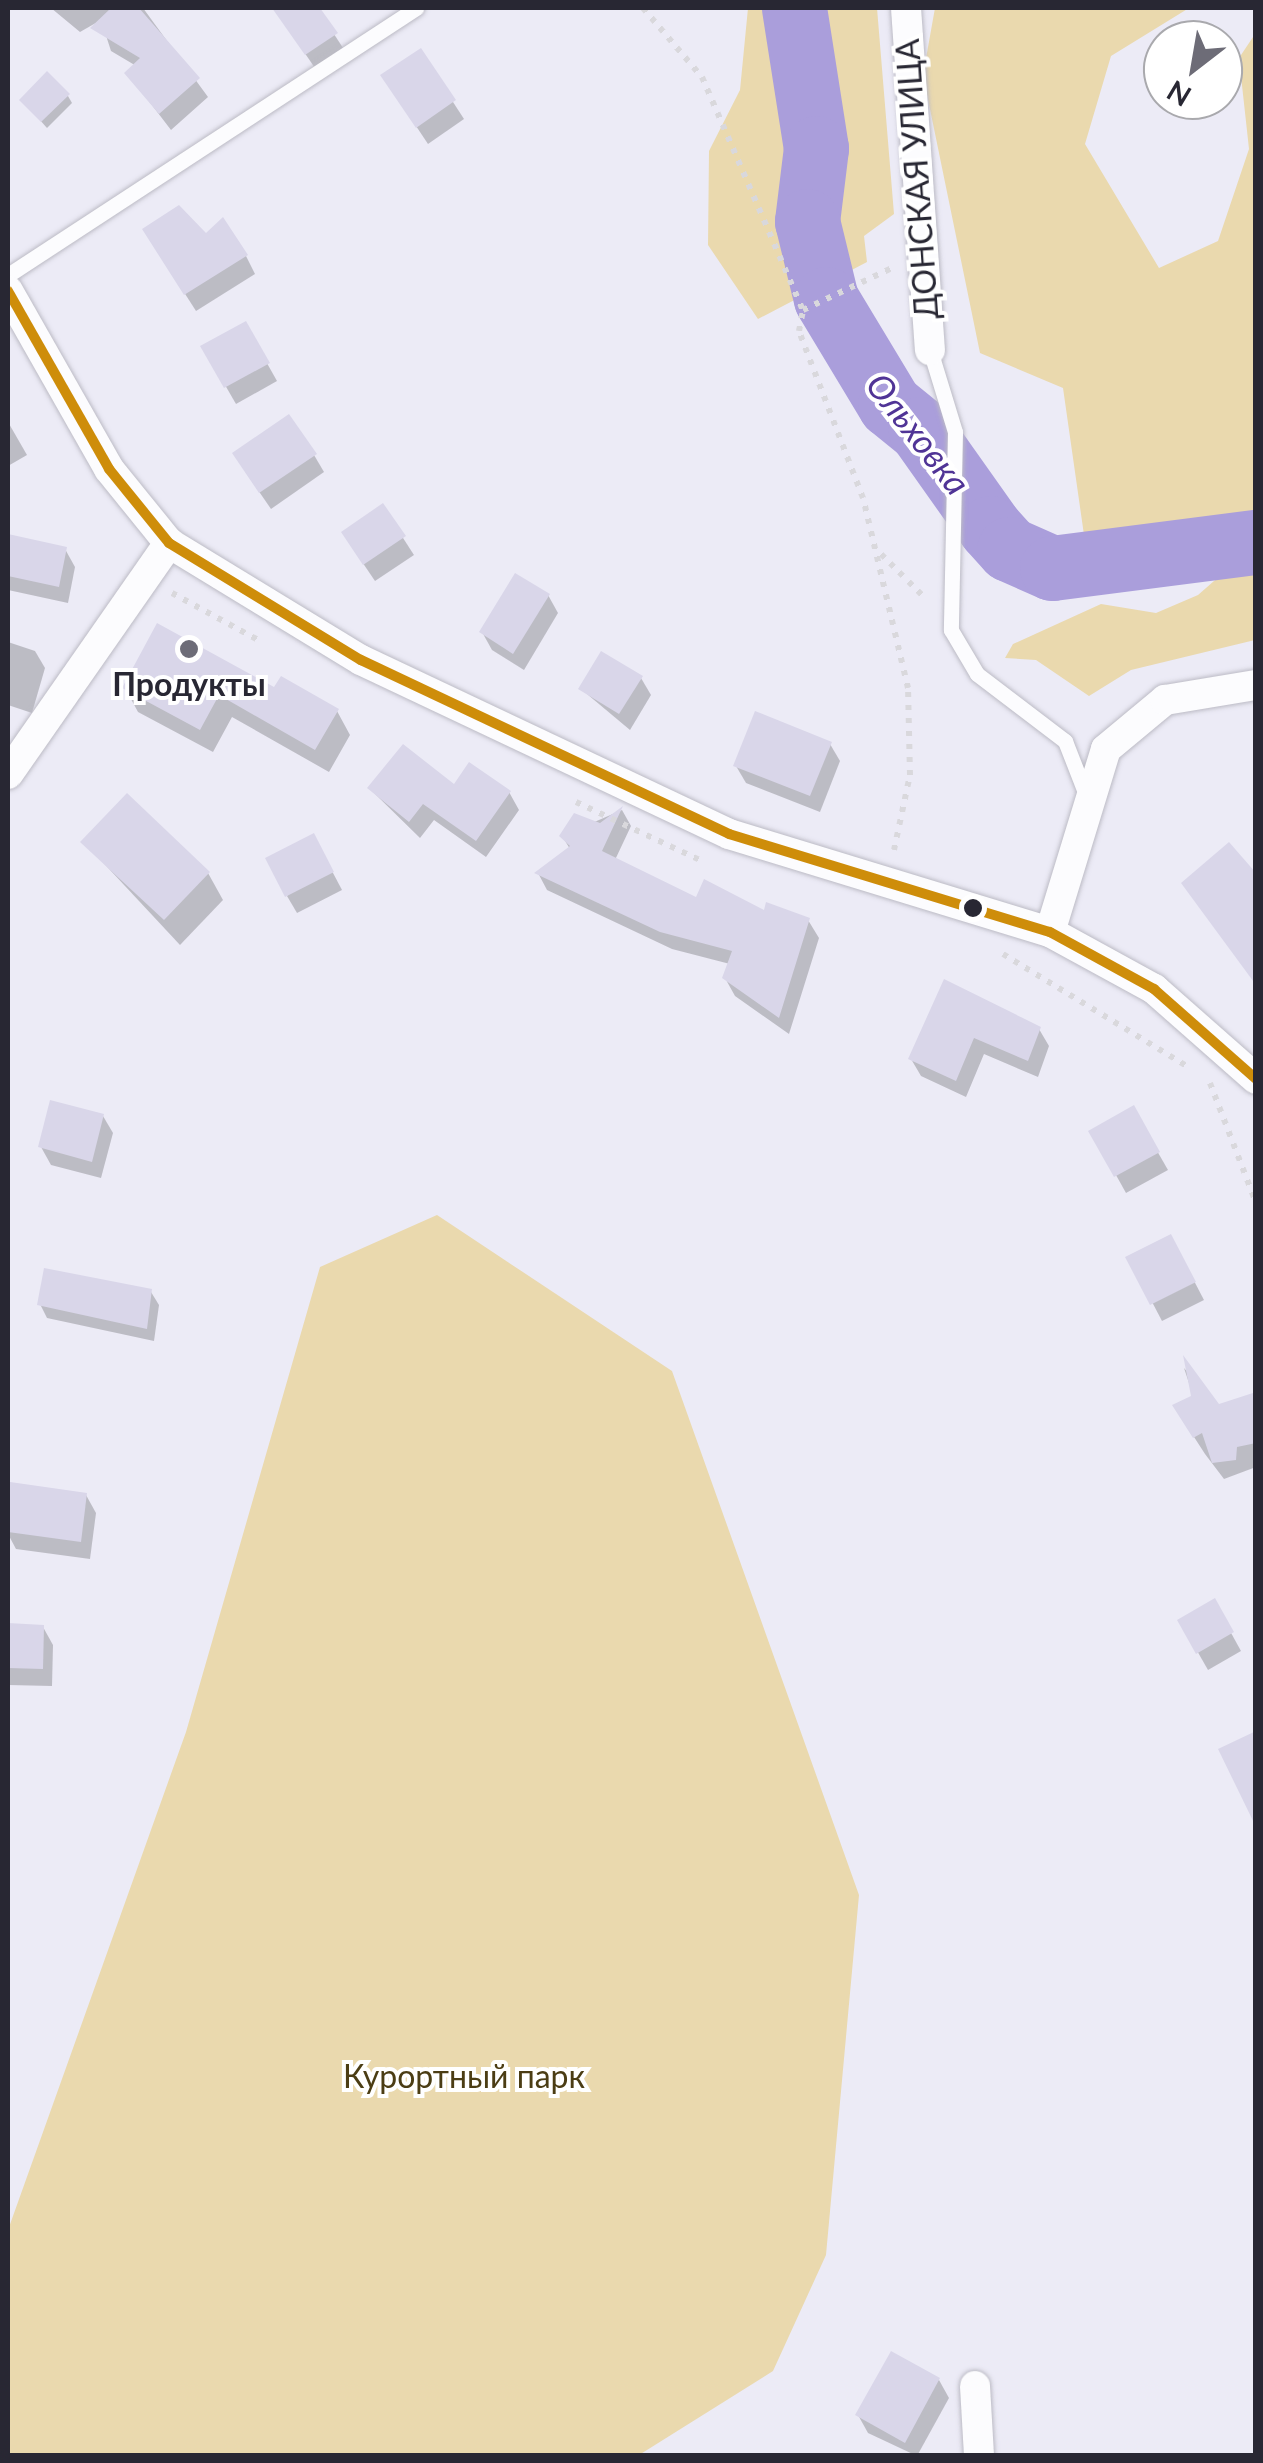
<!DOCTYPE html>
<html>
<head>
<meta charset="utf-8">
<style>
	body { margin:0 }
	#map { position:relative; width:1263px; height:2463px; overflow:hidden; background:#ecebf6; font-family:Lato,sans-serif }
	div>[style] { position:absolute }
	.green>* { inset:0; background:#ead9ae }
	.shadow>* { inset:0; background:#0003 }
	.river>* { height:65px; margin:-32.5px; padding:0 32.5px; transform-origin:32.5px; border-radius:32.5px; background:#aa9edb }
	.building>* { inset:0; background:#d9d6e9 }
	.path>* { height:6px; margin-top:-3px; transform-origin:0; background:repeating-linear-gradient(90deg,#d9d8dc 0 5px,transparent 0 13px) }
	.roads { filter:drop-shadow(0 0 2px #bcbbc5) drop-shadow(0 0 2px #bcbbc5) }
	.lane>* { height:15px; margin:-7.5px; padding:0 7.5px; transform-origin:7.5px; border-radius:7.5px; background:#fcfcfe }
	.street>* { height:30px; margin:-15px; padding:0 15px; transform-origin:15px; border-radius:15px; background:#fcfcfe }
	.bus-1>* { height:10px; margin:-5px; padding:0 5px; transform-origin:5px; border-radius:5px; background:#ce8d0a }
	.dots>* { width:28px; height:28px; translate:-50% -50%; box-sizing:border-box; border:5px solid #fff; border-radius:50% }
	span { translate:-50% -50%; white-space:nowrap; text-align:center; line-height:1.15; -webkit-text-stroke:8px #fff; paint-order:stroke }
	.street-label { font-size:32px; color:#282733 }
	.poi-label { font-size:32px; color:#282733; font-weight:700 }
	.park-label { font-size:32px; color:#4b3d14 }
	.water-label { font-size:35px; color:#503496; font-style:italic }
	.frame { position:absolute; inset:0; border:10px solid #282733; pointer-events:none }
	.north { position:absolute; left:1143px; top:20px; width:100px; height:100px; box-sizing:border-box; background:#fff; border:2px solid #a9a9ad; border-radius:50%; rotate:211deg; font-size:28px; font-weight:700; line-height:40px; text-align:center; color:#282733 }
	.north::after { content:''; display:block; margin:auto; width:35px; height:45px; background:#6d6c77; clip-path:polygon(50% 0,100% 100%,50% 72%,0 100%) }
</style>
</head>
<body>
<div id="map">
	<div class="green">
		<i style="clip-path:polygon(748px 8px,877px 8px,894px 214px,864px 236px,867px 262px,758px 319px,708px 245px,709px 151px,740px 90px)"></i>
		<i style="clip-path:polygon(935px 8px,1189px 8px,1111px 56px,1085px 144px,1159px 268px,1218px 241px,1249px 149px,1239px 58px,1255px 34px,1255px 640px,1131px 670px,1089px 696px,1036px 660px,1005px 658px,1013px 644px,1101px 604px,1156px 613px,1198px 595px,1222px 574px,1233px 529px,1085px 542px,1063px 388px,980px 353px,923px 75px)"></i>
		<i style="clip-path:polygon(437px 1215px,672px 1371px,859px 1895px,826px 2255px,773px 2371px,639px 2455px,8px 2455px,8px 2230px,186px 1732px,320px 1267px)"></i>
	</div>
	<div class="shadow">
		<i style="clip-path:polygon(51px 8px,143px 8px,208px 97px,171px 130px,132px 79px,138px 67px,111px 51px,101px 20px,80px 32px)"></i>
		<i style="clip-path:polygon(274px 8px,317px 8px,345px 51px,317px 71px)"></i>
		<i style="clip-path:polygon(420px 51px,464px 119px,428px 144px,394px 93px)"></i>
		<i style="clip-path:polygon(68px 96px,72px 103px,47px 128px,22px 100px)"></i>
		<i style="clip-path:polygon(155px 247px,246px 256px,255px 274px,196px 311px)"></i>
		<i style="clip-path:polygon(245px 324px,277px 381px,236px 404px,203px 347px)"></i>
		<i style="clip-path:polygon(8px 422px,27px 455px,8px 466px)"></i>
		<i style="clip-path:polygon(314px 455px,324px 472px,271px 509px,245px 471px)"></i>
		<i style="clip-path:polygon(383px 507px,414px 555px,375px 581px,354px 550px)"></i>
		<i style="clip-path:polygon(8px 537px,65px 549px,75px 567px,68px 603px,8px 590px)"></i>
		<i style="clip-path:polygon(548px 595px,558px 613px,524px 670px,492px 650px,482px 632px)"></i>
		<i style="clip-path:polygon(8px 642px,35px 651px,45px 668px,32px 713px,8px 705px)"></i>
		<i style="clip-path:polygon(641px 678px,651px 695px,630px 730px,581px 689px)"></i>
		<i style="clip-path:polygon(125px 688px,275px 691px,337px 711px,350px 735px,329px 772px,232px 717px,213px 752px,138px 712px)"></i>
		<i style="clip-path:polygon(830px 744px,840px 761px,820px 812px,746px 783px,736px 766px)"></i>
		<i style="clip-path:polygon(370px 789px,509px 792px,519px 810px,486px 857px,434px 820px,420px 838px)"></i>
		<i style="clip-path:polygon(622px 810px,631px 826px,615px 860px,697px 900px,808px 920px,819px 938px,789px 1034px,735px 996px,725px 978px,730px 964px,672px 949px,547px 890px,538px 873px,570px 849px,562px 836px)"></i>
		<i style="clip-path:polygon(84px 842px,208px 873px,223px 900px,180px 945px)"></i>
		<i style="clip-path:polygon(323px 854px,342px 890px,297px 913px,287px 896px)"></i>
		<i style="clip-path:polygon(945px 982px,1039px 1029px,1049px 1046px,1038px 1077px,984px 1054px,966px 1097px,921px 1076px,911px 1059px)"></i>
		<i style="clip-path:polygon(1133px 1109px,1168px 1170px,1126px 1193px,1092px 1132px)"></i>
		<i style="clip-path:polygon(103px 1116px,113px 1133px,101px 1178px,51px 1165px,41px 1147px)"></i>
		<i style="clip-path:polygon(1180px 1254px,1204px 1300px,1162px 1321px,1129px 1258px)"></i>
		<i style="clip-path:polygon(151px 1292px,159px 1305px,154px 1341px,47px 1318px,40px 1304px)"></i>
		<i style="clip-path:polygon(1184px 1368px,1218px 1407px,1256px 1395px,1256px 1467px,1224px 1479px,1205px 1454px,1185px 1423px,1194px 1398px)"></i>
		<i style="clip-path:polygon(12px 1485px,86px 1495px,96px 1513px,90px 1559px,16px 1549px,8px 1534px)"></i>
		<i style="clip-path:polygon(1214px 1602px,1241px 1651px,1208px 1670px,1180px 1621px)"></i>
		<i style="clip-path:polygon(8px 1626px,43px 1627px,53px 1645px,52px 1686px,8px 1685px)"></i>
		<i style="clip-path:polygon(939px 2380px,949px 2398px,917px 2456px,868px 2433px,858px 2415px)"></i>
	</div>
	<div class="river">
		<i style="left:794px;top:8px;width:142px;rotate:81.1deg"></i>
		<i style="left:816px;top:148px;width:74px;rotate:97deg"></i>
		<i style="left:807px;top:221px;width:80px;rotate:76.3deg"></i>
		<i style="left:826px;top:299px;width:124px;rotate:58.9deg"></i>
		<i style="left:890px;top:405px;width:38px;rotate:39deg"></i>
		<i style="left:920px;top:429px;width:121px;rotate:54.7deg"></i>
		<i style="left:990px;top:528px;width:28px;rotate:48deg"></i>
		<i style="left:1009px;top:549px;width:47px;rotate:23.8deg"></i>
		<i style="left:1052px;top:568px;width:206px;rotate:-7.3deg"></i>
	</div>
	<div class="building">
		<i style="clip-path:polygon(111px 8px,139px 8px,200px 78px,159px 114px,124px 73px,140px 58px,90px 28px)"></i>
		<i style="clip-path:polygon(272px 8px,320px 8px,338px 33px,305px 55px)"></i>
		<i style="clip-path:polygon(421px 48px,456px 100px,416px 128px,380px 75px)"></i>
		<i style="clip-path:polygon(47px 71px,70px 94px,41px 122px,19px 100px)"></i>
		<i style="clip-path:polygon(179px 205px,206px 233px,223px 217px,248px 255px,184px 295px,142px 229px)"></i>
		<i style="clip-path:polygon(246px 321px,270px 363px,224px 388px,200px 346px)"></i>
		<i style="clip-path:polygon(289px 414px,317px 454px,259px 493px,232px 453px)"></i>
		<i style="clip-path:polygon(383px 503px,406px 536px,363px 565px,341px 532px)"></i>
		<i style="clip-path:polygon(8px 534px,67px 547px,59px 587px,8px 576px)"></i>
		<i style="clip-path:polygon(515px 573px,550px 594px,513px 654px,479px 632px)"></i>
		<i style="clip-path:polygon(157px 623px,274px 687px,281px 676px,339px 709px,315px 750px,219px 695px,200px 730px,122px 688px)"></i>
		<i style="clip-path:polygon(601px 651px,643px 676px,619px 714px,578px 689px)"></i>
		<i style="clip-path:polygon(755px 711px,832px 742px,810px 796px,733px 766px)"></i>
		<i style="clip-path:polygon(403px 744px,454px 784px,469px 762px,511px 791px,476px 841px,423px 804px,409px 822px,367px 788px)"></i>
		<i style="clip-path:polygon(127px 793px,210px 872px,164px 920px,80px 842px)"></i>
		<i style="clip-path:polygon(623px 806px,602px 851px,696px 897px,704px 879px,764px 910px,766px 902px,810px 918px,779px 1018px,722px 978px,732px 951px,660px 932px,534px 873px,570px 846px,559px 836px,574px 813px,600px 823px)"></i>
		<i style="clip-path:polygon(314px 833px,334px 872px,285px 897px,265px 858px)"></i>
		<i style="clip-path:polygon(1229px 842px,1256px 873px,1256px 985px,1181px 883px)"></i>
		<i style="clip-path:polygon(944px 979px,1041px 1027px,1028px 1061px,974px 1038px,956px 1081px,908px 1059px)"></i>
		<i style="clip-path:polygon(50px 1100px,104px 1114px,92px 1162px,38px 1147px)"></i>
		<i style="clip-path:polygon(1134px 1105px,1160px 1152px,1114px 1177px,1088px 1131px)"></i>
		<i style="clip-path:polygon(1171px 1234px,1196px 1282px,1150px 1305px,1125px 1257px)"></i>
		<i style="clip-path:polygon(44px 1268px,152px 1289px,147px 1329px,37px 1305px)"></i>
		<i style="clip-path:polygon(1183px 1355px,1219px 1404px,1256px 1392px,1256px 1443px,1237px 1447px,1236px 1460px,1212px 1463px,1202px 1433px,1193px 1438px,1172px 1405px,1191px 1396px)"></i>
		<i style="clip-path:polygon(10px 1482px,87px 1493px,81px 1542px,8px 1532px)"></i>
		<i style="clip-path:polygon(1215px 1598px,1234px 1632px,1196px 1654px,1177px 1620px)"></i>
		<i style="clip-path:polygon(8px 1623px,44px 1625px,43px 1669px,8px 1668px)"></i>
		<i style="clip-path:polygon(1256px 1731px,1256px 1827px,1218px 1749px)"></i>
		<i style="clip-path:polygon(891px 2351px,940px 2378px,905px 2443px,855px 2415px)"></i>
	</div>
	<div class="path">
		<i style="left:643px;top:8px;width:91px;rotate:49.5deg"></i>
		<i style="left:702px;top:77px;width:254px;rotate:66.6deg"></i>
		<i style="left:881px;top:554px;width:62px;rotate:45deg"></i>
		<i style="left:172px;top:593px;width:102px;rotate:28.6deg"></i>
		<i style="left:576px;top:802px;width:137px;rotate:25.1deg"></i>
		<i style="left:894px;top:850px;width:77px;rotate:-78deg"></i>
		<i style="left:910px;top:775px;width:87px;rotate:-91.3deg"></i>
		<i style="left:908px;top:688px;width:195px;rotate:-103.3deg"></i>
		<i style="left:863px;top:498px;width:179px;rotate:-111deg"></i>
		<i style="left:799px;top:331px;width:21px;rotate:-79deg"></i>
		<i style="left:803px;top:310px;width:103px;rotate:-25.3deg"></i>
		<i style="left:1003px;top:954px;width:217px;rotate:31.4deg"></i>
		<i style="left:1210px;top:1083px;width:129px;rotate:69deg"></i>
	</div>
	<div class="roads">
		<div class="lane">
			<i style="left:8px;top:275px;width:488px;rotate:-33.2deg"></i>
			<i style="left:930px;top:350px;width:86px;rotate:73deg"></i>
			<i style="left:955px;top:432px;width:198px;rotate:91.2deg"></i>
			<i style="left:951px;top:630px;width:51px;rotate:59.4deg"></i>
			<i style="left:977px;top:674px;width:111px;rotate:37.3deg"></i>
			<i style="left:1065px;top:741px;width:58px;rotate:68.7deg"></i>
		</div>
		<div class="street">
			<i style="left:906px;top:8px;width:343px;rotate:86deg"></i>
			<i style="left:8px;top:291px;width:205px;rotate:60.4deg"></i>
			<i style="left:109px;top:469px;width:95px;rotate:51deg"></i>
			<i style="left:169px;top:543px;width:225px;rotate:31.4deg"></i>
			<i style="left:361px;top:660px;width:407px;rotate:25.3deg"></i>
			<i style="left:729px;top:834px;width:336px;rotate:17deg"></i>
			<i style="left:1050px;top:932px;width:119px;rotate:28.7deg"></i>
			<i style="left:1154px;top:989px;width:136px;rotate:41.4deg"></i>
			<i style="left:8px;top:774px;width:282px;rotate:-55.1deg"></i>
			<i style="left:1050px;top:932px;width:191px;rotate:-73deg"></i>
			<i style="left:1106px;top:749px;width:77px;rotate:-39.7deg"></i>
			<i style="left:1165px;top:700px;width:92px;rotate:-9.4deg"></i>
			<i style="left:975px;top:2386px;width:70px;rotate:86.7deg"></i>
		</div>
	</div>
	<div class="bus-1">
		<i style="left:8px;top:291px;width:205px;rotate:60.4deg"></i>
		<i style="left:109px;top:469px;width:95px;rotate:51deg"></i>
		<i style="left:169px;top:543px;width:225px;rotate:31.4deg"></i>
		<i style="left:361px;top:660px;width:407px;rotate:25.3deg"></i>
		<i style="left:729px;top:834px;width:336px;rotate:17deg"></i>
		<i style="left:1050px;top:932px;width:119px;rotate:28.7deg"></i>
		<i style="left:1154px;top:989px;width:136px;rotate:41.4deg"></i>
	</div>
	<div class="dots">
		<i style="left:189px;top:649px;background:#6d6c77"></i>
		<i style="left:973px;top:908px;background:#282733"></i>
	</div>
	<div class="street-label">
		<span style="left:917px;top:179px;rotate:-94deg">ДОНСКАЯ УЛИЦА</span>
	</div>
	<div class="poi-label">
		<span style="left:189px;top:684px">Продукты</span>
	</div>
	<div class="park-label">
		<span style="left:464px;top:2076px">Курортный парк</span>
	</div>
	<div class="water-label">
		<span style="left:919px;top:433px;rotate:52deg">Ольховка</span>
	</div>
	<div class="frame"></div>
	<div class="north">N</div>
</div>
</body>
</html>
